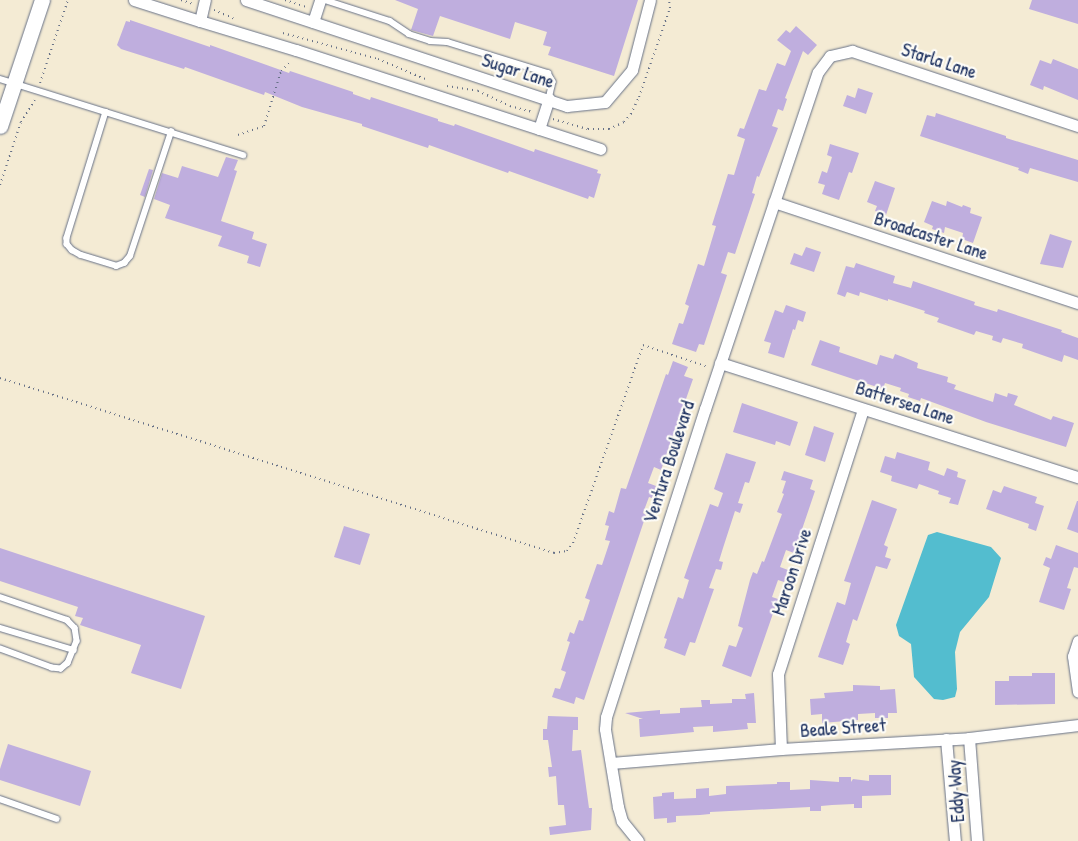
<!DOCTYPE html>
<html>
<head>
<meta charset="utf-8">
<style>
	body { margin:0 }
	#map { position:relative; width:1078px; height:841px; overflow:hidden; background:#f4ebd4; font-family:"Patrick Hand",sans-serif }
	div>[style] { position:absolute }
	.water>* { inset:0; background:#53bdcf }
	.building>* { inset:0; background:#bfaede }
	.path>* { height:2px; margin-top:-1px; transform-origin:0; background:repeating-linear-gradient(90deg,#677187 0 1px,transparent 0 5px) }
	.roads { filter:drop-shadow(0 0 1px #677187) drop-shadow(0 0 1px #677187) }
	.lane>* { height:5.5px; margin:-2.75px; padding:0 2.75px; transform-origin:2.75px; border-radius:2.75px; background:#fff }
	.street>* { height:11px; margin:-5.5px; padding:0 5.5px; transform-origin:5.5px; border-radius:5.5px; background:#fff }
	.secondary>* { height:15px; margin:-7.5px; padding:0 7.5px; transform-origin:7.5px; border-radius:7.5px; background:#fff }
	span { translate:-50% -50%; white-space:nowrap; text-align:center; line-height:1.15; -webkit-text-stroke:4.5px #fdfcf7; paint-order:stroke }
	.street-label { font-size:19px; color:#1b2f5e }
</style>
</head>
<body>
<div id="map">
	<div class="water">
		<i style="clip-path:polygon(937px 532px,991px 547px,1001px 558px,989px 597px,960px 632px,955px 652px,957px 689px,955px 697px,943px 700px,934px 699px,914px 677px,911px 644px,899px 636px,896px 625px,928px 535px)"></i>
	</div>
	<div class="building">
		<i style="clip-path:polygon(395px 0,638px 0,614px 76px,548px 55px,551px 47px,543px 45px,547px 32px,515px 22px,510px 39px,440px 16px,433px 36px,411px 30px,418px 9px)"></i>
		<i style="clip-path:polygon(1032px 0,1078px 0,1078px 24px,1029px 9px)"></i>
		<i style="clip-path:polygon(130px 20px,210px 47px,210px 45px,289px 73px,290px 71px,353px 92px,353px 94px,370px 100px,371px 97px,438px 119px,438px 121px,454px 126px,455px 124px,534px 152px,535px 149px,598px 170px,597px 173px,601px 174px,594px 198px,589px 196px,588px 199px,509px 171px,508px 173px,429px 145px,428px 148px,362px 126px,362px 124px,302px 107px,265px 92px,264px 95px,185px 67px,184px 69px,121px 49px,117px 45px,126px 21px,130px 22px)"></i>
		<i style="clip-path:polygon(796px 26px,817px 45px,808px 55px,803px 51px,785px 98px,787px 99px,783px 111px,778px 109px,772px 126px,778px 128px,759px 177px,757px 176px,752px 193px,755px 194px,735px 254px,728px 252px,721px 273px,727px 275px,704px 345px,699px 344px,696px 352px,672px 344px,679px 323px,683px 324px,689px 306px,685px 304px,698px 264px,704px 266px,716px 226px,712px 225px,728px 174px,734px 175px,745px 139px,737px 136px,740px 128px,744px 129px,759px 89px,766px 91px,777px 63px,785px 66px,791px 51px,777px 40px,786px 30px,790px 33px)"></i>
		<i style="clip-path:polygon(1053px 59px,1078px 69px,1078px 100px,1044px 86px,1043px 90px,1030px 85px,1040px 60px,1051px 64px)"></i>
		<i style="clip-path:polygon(858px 88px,873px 93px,866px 114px,843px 106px,847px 95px,855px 98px)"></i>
		<i style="clip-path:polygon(936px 113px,1006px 136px,1006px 138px,1078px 160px,1078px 182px,1030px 168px,1028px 174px,1018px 170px,1019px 168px,920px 136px,927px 115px,935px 117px)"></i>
		<i style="clip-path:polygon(830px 144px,859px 153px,852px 173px,849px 172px,839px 200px,822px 194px,825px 185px,818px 183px,822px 171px,827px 173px,832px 157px,827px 155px)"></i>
		<i style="clip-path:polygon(226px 157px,238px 160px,234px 170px,237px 171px,221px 221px,254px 232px,252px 239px,267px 244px,260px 267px,247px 263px,249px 256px,218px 246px,222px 236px,165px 218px,170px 205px,154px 199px,162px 173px,178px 178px,182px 166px,218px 177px)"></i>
		<i style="clip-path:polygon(149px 169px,153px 170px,145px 197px,140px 195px)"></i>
		<i style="clip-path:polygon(875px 181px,895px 188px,886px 215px,875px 211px,877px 206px,867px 202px)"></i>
		<i style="clip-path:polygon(932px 201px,946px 206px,947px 201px,962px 207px,963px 205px,971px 208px,970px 213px,982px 217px,973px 243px,962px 239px,963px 233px,945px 227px,944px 233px,932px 229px,933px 226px,924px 222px)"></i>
		<i style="clip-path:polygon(1050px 234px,1072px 241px,1063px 268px,1040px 264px)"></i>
		<i style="clip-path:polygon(806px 247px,821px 252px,814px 272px,790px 264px,794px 253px,802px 256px)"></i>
		<i style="clip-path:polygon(856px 263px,895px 276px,893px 283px,911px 288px,913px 281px,975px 302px,974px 305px,997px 312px,998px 309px,1062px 330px,1061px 332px,1078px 338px,1078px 360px,1064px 355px,1062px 362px,1022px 348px,1023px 344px,1003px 338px,1001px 343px,992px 340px,993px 336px,976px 331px,974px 335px,937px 322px,939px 318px,924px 313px,925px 311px,888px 299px,888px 301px,860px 292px,859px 296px,847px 292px,845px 297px,837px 294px,846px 266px,854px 268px)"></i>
		<i style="clip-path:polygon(786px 305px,806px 312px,803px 322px,798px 320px,795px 330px,793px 329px,784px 358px,768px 353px,771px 343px,764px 341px,775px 310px,783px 313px)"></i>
		<i style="clip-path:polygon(820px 340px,840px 347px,839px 352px,877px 365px,880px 355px,893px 359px,895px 354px,903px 357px,918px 363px,917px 368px,948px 377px,947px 382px,956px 385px,954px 389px,993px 402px,995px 393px,1007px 397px,1008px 393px,1018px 396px,1014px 405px,1051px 420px,1053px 416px,1074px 423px,1066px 447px,986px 422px,921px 398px,920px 401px,908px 397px,909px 394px,900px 391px,901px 388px,885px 383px,883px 389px,811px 365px)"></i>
		<i style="clip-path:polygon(673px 361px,688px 367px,684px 376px,693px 379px,661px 470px,654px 467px,648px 483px,656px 486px,652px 498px,649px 497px,643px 513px,646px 515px,584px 700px,576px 697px,574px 704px,552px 697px,555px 688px,560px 689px,566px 672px,561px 670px,570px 642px,567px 641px,570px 632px,574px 634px,579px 620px,583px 621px,590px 600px,585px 598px,597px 564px,602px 565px,610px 541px,605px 540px,609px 526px,605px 525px,609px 511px,614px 513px,621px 488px,626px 489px,666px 374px,668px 375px)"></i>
		<i style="clip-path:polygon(742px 403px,798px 422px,790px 446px,776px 441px,775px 445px,733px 432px)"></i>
		<i style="clip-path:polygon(814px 426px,834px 433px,825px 462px,805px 455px)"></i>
		<i style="clip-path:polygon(897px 452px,930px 462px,928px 470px,944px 476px,947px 468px,958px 472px,957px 477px,966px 480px,958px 505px,949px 503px,951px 498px,938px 494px,939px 491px,919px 484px,917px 489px,891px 481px,892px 476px,880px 472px,885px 456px,895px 459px)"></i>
		<i style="clip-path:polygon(726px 453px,756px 462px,749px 483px,745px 482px,738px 503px,743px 504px,740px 513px,735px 511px,723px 548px,719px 561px,723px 562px,721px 570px,716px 569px,709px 588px,714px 589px,702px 623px,695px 643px,690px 642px,685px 656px,664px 648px,667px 639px,664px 638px,678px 597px,683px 599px,689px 580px,684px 578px,710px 504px,718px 507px,723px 493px,714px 489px)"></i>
		<i style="clip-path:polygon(784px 471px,813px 480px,810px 489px,815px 491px,794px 553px,786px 550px,780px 567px,788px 570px,784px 582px,778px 580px,772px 597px,778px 599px,751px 677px,722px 666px,729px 645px,736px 647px,743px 628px,738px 626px,750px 580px,753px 572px,757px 574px,762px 561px,764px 562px,782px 514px,777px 512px,784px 494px,782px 493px,786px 481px,781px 480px)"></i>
		<i style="clip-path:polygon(1004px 486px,1037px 497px,1035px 503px,1044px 506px,1036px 531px,1028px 528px,1029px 524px,986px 509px,993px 490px,1001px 493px)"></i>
		<i style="clip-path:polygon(872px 500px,897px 509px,884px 545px,888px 547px,885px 557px,891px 559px,887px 569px,876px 566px,857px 621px,853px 619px,846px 642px,850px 644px,843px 665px,818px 657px,837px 602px,845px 605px,851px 583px,844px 581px)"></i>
		<i style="clip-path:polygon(1077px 501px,1078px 501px,1078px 533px,1067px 529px)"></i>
		<i style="clip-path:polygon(344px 526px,370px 534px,360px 565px,334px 557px)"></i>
		<i style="clip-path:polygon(1056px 545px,1078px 553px,1078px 568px,1074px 567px,1067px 588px,1071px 589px,1064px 610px,1039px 602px,1050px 568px,1043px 565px,1046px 557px,1051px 559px)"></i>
		<i style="clip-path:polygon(0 548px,205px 616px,181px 689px,131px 673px,141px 645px,80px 625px,83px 618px,75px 616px,78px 607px,0 581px)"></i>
		<i style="clip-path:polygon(1032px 673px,1055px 673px,1055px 704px,995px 705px,995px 681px,1009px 681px,1009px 676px,1032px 676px)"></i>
		<i style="clip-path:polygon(853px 685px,880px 686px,880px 690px,895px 689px,897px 713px,888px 713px,888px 718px,875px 718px,875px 713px,858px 714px,858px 720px,822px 723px,822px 714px,811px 715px,810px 699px,825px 698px,824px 693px,853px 691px)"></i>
		<i style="clip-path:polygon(754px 693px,756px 723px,747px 723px,748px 729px,713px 732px,713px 726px,693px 727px,694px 732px,640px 737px,639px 719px,643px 719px,625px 713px,660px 710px,660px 714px,680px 713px,680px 708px,702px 707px,701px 700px,710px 700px,710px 704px,732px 703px,732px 699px,746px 699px,745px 694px)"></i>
		<i style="clip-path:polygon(548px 716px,578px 717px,578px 730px,573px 730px,572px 751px,581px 750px,589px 808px,592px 808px,591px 830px,550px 835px,549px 827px,566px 825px,564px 805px,558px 805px,556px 776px,549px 777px,548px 767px,552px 767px,548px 740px,543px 740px,543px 729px,547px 729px)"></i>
		<i style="clip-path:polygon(8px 744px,91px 771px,80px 806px,0 780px,0 769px)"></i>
		<i style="clip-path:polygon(869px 775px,891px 775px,891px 795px,862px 796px,862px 808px,854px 808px,854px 804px,832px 805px,821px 806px,821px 811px,810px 811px,810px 807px,710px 812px,710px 814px,700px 815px,676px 816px,676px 822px,667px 823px,667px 818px,654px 819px,653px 797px,662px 796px,662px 793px,674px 792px,674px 799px,696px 798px,696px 789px,709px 788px,709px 796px,726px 794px,726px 786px,777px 784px,777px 782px,790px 782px,790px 790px,810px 789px,810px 780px,839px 782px,839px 777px,851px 777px,851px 782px,853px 779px,869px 781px)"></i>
	</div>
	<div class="path">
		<i style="left:181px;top:0;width:13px;rotate:18deg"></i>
		<i style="left:285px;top:0;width:23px;rotate:18deg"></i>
		<i style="left:214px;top:10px;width:21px;rotate:23deg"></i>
		<i style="left:283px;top:33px;width:98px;rotate:15.3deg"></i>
		<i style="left:378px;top:59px;width:51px;rotate:23.1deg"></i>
		<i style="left:40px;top:83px;width:88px;rotate:-71.4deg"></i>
		<i style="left:447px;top:86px;width:31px;rotate:9deg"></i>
		<i style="left:478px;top:91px;width:35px;rotate:25deg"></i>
		<i style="left:510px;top:106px;width:23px;rotate:15deg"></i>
		<i style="left:553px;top:119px;width:36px;rotate:16deg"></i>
		<i style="left:588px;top:129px;width:21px"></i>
		<i style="left:609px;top:129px;width:17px;rotate:-25deg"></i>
		<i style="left:624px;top:122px;width:11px;rotate:-49deg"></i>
		<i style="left:631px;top:114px;width:19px;rotate:-65deg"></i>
		<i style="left:639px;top:97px;width:94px;rotate:-70.8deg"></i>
		<i style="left:670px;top:8px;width:8px;rotate:-97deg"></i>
		<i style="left:238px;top:135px;width:28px;rotate:-19deg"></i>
		<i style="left:264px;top:126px;width:58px;rotate:-72.8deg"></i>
		<i style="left:281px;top:71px;width:14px;rotate:-45deg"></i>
		<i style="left:0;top:185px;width:66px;rotate:-71.6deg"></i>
		<i style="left:21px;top:122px;width:26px;rotate:-58deg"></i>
		<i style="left:0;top:378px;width:581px;rotate:17.53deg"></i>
		<i style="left:554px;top:553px;width:13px;rotate:-9deg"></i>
		<i style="left:567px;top:551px;width:10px;rotate:-53deg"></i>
		<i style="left:573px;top:543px;width:210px;rotate:-70.5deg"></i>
		<i style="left:643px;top:345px;width:69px;rotate:18.7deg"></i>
	</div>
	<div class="roads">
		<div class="lane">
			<i style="left:325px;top:0;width:68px;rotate:17.9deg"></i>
			<i style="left:390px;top:21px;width:23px;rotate:34deg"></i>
			<i style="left:409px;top:34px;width:22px;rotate:18deg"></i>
			<i style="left:430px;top:41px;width:17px;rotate:3deg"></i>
			<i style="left:447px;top:42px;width:106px;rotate:17.1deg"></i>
			<i style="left:548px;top:73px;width:10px;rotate:61deg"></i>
			<i style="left:553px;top:82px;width:17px;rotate:103deg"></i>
			<i style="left:0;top:79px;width:255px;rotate:17.4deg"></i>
			<i style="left:106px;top:112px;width:132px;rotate:107.2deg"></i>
			<i style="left:67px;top:238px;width:6px;rotate:90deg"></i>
			<i style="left:67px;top:244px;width:8px;rotate:50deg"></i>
			<i style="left:72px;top:250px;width:10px;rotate:29deg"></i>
			<i style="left:81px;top:255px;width:37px;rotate:17deg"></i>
			<i style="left:116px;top:266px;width:9px;rotate:-21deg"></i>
			<i style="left:124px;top:263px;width:9px;rotate:-49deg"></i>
			<i style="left:130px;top:256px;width:131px;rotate:-71.7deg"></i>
			<i style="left:0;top:597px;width:71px;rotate:18.9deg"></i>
			<i style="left:67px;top:620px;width:11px;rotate:45deg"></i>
			<i style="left:75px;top:628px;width:13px;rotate:81deg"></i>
			<i style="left:77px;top:641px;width:24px;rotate:112deg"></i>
			<i style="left:68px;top:663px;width:9px;rotate:139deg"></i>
			<i style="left:61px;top:669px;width:9px;rotate:-174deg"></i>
			<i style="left:52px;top:668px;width:55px;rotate:-159.9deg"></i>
			<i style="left:0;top:628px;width:77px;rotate:16.6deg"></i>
			<i style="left:0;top:799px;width:60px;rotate:19.3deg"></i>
		</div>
		<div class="street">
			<i style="left:134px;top:0;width:69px;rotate:17.7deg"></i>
			<i style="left:200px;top:21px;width:22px;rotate:-77deg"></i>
			<i style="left:246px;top:0;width:338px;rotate:18.3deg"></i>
			<i style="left:567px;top:106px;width:38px;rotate:-6deg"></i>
			<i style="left:605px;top:102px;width:42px;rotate:-49.8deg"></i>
			<i style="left:632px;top:70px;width:72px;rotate:-75.6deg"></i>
			<i style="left:200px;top:21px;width:100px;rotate:16.8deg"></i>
			<i style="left:296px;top:50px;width:320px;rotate:18deg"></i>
			<i style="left:313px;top:22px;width:23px;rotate:-72deg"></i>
			<i style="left:539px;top:129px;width:32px;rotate:-72deg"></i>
			<i style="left:774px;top:202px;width:320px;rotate:18.4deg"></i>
			<i style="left:720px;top:363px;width:376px;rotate:17.7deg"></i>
			<i style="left:1078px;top:641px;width:16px;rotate:108deg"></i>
			<i style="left:1073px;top:656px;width:36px;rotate:82deg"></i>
			<i style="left:969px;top:738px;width:103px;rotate:85.6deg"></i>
			<i style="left:946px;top:739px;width:102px;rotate:85deg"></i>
			<i style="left:781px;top:749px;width:75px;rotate:-92.3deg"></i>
			<i style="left:778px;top:674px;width:278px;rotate:-72.2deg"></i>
			<i style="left:611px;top:763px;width:171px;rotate:-4.7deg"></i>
			<i style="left:781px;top:749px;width:188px;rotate:-3.3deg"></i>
			<i style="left:969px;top:738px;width:110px;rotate:-6.8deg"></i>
			<i style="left:638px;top:841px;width:26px;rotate:-129deg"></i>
			<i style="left:622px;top:821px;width:15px;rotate:-106deg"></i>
			<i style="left:618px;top:807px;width:79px;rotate:-99.5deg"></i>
			<i style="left:605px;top:729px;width:12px;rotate:-85deg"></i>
			<i style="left:606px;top:717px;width:324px;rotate:-72.2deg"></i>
			<i style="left:705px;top:409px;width:355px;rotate:-71.5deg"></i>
			<i style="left:818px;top:72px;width:20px;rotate:-53deg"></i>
			<i style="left:830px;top:56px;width:23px;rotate:-13deg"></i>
			<i style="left:852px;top:51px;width:238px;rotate:18.4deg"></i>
		</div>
		<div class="secondary">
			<i style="left:0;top:126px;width:133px;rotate:-71.6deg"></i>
		</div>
	</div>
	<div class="street-label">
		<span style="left:939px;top:61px;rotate:18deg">Starla Lane</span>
		<span style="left:518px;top:71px;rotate:18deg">Sugar Lane</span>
		<span style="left:931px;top:236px;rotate:18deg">Broadcaster Lane</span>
		<span style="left:905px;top:403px;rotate:18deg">Battersea Lane</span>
		<span style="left:669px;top:462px;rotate:-72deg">Ventura Boulevard</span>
		<span style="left:792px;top:572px;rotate:-72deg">Maroon Drive</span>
		<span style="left:843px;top:728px;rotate:-4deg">Beale Street</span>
		<span style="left:956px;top:791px;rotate:-94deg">Eddy Way</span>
	</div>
</div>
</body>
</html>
